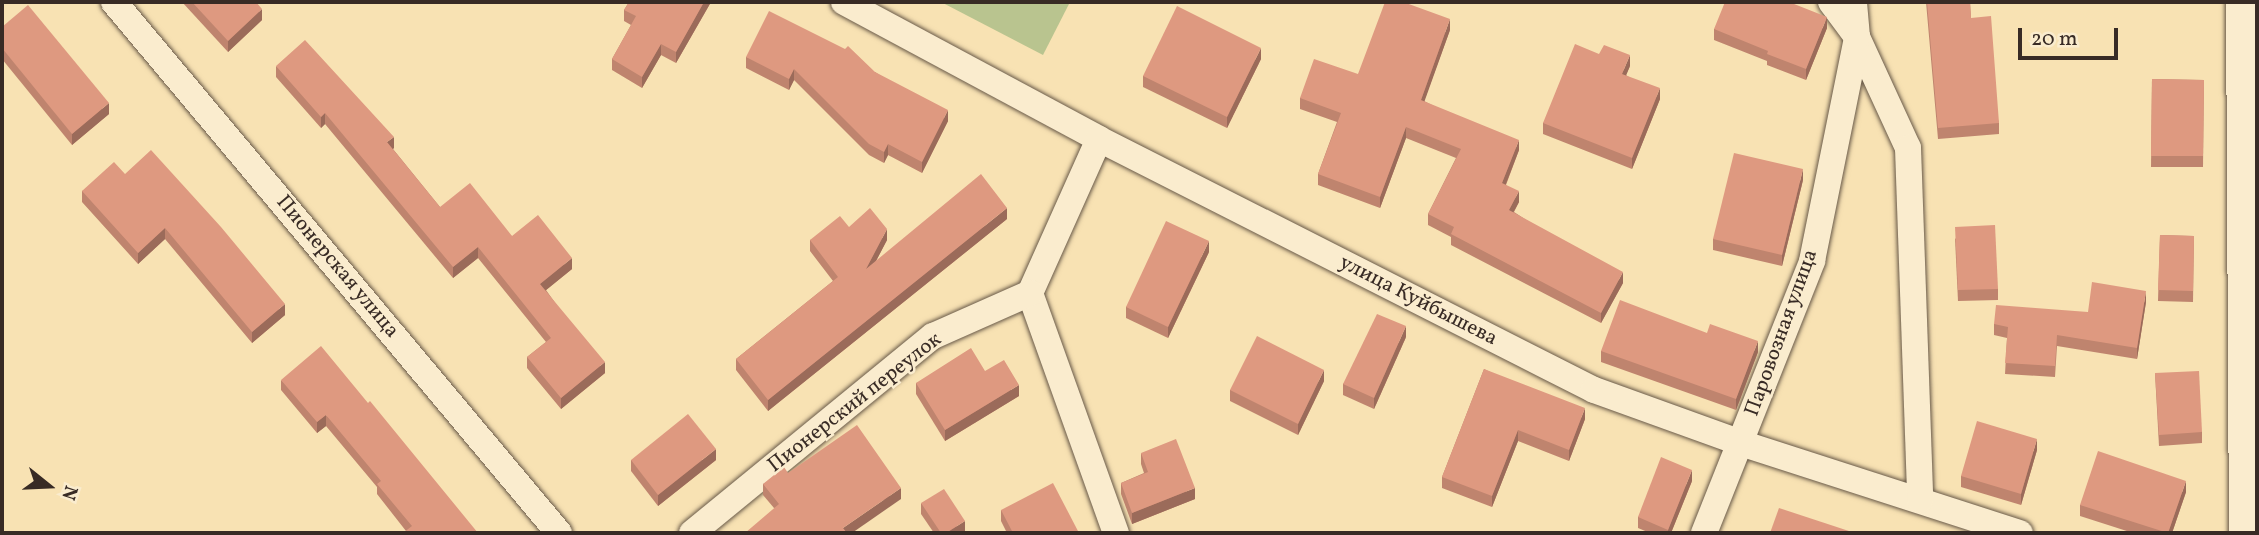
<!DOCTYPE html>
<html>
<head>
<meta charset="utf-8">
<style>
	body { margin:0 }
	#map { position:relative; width:2259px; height:535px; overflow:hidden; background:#f8e2b3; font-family:Vollkorn,serif }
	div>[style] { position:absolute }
	.green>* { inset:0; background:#b9c48f }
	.roads { filter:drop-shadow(0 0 2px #685948) drop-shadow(0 0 2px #685948) }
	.minor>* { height:26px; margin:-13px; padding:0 13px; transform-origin:13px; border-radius:13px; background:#faecce }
	.secondary>* { height:38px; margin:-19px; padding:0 19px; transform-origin:19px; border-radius:19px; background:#faecce }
	.wall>* { inset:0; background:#bf846e }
	.shaded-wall>* { inset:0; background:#9b6b5a }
	.building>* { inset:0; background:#de9980 }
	span { translate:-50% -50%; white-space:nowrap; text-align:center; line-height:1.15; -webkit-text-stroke:5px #faecce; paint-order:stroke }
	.street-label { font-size:21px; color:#382b25 }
	.frame { position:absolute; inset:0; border:4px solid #382b25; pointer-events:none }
	.north { position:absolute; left:14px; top:451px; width:70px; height:70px; -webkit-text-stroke:5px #faecce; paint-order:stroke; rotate:108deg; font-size:19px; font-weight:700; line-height:28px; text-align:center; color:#382b25 }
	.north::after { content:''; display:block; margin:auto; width:24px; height:32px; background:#382b25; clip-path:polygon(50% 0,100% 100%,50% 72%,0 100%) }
	.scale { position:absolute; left:2018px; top:28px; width:100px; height:32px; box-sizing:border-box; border:4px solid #382b25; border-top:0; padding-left:9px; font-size:21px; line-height:24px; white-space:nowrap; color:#382b25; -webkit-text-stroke:5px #faecce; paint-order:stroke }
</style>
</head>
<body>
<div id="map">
	<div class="green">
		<i style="clip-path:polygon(941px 2px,1070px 2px,1043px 55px)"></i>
	</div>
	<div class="roads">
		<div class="minor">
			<i style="left:114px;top:2px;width:693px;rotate:50.04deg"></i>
			<i style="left:844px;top:2px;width:289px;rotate:28.2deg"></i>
			<i style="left:1099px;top:139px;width:555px;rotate:26.89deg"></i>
			<i style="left:1594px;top:390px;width:156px;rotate:19.8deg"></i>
			<i style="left:1741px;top:443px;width:293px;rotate:17.9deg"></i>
			<i style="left:1831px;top:2px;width:44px;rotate:53.4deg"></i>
			<i style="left:1857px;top:37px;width:122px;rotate:65.3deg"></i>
			<i style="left:1908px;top:148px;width:352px;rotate:88deg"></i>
			<i style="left:1099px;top:139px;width:169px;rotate:114.1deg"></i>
			<i style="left:1030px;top:293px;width:255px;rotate:70.3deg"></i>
			<i style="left:692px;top:533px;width:311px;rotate:-39.3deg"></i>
			<i style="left:933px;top:336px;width:106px;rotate:-23.9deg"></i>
			<i style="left:1704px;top:533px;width:293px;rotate:-68.3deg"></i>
			<i style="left:1812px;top:261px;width:228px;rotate:-78.6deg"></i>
			<i style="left:1857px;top:37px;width:35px;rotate:-95deg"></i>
		</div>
		<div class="secondary">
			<i style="left:2245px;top:2px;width:531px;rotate:89.68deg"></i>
		</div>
	</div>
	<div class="wall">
		<i style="clip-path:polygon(182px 2px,256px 2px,262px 20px,228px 52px)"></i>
		<i style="clip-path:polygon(629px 2px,711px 2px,676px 63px,661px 55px,642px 88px,612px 70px,612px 59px,631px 25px,624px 21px,624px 10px)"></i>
		<i style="clip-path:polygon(1926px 2px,1970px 2px,1971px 18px,1999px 123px,1999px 134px,1938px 139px)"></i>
		<i style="clip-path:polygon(2px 27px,109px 114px,72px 145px,2px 59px)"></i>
		<i style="clip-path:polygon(1827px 28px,1806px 80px,1767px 65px,1767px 61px,1714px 40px,1714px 29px)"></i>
		<i style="clip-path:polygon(1450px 30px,1424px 101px,1519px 150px,1506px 185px,1519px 202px,1514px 212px,1623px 283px,1601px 323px,1451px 245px,1451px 237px,1428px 225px,1428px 214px,1456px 158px,1406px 138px,1380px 208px,1318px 185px,1318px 174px,1337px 122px,1300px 109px,1300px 98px,1358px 74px)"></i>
		<i style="clip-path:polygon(746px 57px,875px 72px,948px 121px,922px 173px,888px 155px,884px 163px,869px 155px,794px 80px,789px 90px,746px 68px)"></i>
		<i style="clip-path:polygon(1261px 59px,1227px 128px,1143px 87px,1143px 76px)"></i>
		<i style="clip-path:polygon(276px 66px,394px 148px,393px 149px,440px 207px,512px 236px,572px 269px,546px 290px,605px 373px,561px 409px,527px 368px,527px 357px,546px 342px,478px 258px,453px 278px,325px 124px,321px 128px,276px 77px)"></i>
		<i style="clip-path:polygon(1630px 66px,1626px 75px,1660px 99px,1632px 169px,1543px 134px,1543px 123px)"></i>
		<i style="clip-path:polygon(2152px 79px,2204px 80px,2203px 167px,2151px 167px)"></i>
		<i style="clip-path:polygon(125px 174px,285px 315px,252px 343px,165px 239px,138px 264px,82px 202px,82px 191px)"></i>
		<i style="clip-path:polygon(1803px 180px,1782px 266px,1713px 250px,1713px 239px)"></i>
		<i style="clip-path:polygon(1007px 219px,768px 411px,736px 370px,736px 359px,833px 281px,810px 251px,810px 240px,849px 227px,887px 240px,876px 261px)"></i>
		<i style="clip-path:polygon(2160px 235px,2194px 236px,2193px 302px,2158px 301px)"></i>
		<i style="clip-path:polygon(1955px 238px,1998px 289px,1998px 300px,1958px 301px)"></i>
		<i style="clip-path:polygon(1209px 252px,1168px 338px,1126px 318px,1126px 307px)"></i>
		<i style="clip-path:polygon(2146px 302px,2137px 359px,2057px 346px,2055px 377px,2005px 374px,2007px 338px,1994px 335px,1994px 324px,2088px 312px)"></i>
		<i style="clip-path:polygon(1707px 333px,1758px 352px,1736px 410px,1601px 362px,1601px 351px)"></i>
		<i style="clip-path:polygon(1406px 337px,1374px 409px,1343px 395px,1343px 384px)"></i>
		<i style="clip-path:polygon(1484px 369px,1585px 419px,1569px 461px,1518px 441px,1492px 507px,1442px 488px,1442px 477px)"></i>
		<i style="clip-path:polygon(985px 371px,1019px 396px,945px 441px,916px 394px,916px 383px)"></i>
		<i style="clip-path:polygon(2155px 373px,2202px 432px,2202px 443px,2159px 446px)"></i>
		<i style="clip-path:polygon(281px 380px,478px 533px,406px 531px,377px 494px,377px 487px,326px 426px,317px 433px,281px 390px)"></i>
		<i style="clip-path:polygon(1324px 381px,1298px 435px,1230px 401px,1230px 390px)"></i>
		<i style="clip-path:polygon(2037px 450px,2021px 505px,1961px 487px,1961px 476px)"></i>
		<i style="clip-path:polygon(1141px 453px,1195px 499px,1132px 524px,1121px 494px,1121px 483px,1144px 473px,1141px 464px)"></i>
		<i style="clip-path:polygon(631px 460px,716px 460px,658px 506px,631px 471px)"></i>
		<i style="clip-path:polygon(788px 473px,901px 499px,774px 508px,763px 495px,763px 484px)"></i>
		<i style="clip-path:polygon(1692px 481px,1671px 533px,1650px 533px,1638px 528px,1638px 517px)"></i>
		<i style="clip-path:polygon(2186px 492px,2172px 533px,2133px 533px,2080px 516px,2080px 505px)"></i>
		<i style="clip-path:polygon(921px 503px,965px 532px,962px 533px,934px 533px,921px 514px)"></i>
		<i style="clip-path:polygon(1001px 510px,1079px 533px,1007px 533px,1001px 521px)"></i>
	</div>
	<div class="shaded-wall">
		<i style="clip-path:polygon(704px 2px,711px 2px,676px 63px,676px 52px)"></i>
		<i style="clip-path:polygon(262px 9px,262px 20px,228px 52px,228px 41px)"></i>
		<i style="clip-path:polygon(1827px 17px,1827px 28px,1806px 80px,1806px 69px)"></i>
		<i style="clip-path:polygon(1450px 19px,1450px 30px,1421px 111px,1421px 100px)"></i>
		<i style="clip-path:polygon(661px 44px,661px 55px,642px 88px,642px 77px)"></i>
		<i style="clip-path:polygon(1261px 48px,1261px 59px,1227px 128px,1227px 117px)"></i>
		<i style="clip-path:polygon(1630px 55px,1630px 66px,1622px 85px,1622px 74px)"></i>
		<i style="clip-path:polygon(794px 69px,794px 80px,789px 90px,789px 79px)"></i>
		<i style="clip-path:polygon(1660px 88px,1660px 99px,1632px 169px,1632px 158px)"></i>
		<i style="clip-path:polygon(109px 103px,109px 114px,72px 145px,72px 134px)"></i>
		<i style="clip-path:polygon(948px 110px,948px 121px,922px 173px,922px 162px)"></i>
		<i style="clip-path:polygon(325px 113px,325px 124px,321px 128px,321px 117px)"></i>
		<i style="clip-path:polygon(1406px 127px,1406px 138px,1380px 208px,1380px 197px)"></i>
		<i style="clip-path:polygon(394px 137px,394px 148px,387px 153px,387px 142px)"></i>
		<i style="clip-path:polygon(1519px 140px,1519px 150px,1502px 194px,1502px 183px)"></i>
		<i style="clip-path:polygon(888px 144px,888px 155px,884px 163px,884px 152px)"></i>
		<i style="clip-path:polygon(1803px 169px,1803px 180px,1782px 266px,1782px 255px)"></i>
		<i style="clip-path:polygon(1519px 191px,1519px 202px,1509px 220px,1509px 210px)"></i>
		<i style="clip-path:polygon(1007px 208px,1007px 219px,768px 411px,768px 400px)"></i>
		<i style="clip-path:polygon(165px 228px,165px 239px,138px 264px,138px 253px)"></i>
		<i style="clip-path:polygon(887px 229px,887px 240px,866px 280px,866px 269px)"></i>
		<i style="clip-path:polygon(1209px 241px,1209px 252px,1168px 338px,1168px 327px)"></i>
		<i style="clip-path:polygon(478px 247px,478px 258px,453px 278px,453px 267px)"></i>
		<i style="clip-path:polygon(572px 258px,572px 269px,540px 295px,540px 284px)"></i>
		<i style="clip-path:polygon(1623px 272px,1623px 283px,1601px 323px,1601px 313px)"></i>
		<i style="clip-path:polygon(2146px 291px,2146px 302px,2137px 359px,2137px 348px)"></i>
		<i style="clip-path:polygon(285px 304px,285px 315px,252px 343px,252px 332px)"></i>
		<i style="clip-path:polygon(1406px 326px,1406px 337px,1374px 409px,1374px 398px)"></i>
		<i style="clip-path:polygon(1758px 341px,1758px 352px,1736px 410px,1736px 399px)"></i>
		<i style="clip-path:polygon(605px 362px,605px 373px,561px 409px,561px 398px)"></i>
		<i style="clip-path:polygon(1324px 370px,1324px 381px,1298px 435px,1298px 424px)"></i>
		<i style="clip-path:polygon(1019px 385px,1019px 396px,945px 441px,945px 430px)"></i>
		<i style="clip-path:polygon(1585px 408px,1585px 419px,1569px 461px,1569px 450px)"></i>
		<i style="clip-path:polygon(326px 415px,326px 426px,317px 433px,317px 422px)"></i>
		<i style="clip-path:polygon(1518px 430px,1518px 441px,1492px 507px,1492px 496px)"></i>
		<i style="clip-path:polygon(2037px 439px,2037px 450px,2021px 505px,2021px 494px)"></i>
		<i style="clip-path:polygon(716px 449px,716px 460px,658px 506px,658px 495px)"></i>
		<i style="clip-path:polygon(1692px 470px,1692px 481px,1671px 533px,1668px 533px,1668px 530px)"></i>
		<i style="clip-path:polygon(2186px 481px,2186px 492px,2172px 533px,2168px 533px)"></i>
		<i style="clip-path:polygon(901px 488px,901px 499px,852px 533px,843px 533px,843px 528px)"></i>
		<i style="clip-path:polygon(1195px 488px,1195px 499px,1132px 524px,1132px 513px)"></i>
		<i style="clip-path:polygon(965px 521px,965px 532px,962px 533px,946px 533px)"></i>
	</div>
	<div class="building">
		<i style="clip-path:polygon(192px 2px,256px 2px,262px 9px,228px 41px)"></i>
		<i style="clip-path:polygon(629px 2px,704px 2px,676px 52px,661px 44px,642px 77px,612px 59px,636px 16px,624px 10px)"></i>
		<i style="clip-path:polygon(1385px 2px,1400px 2px,1406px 3px,1450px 19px,1421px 100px,1519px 140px,1502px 183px,1519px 191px,1509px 210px,1623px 272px,1601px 313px,1451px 234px,1454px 227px,1428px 214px,1461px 149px,1406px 127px,1380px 197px,1318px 174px,1341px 113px,1300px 98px,1314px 59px,1358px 74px)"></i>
		<i style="clip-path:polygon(1725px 2px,1789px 2px,1827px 17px,1806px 69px,1767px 54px,1768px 51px,1714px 29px)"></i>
		<i style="clip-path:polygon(1927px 2px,1970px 2px,1971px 18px,1991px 16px,1999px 123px,1938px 128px)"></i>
		<i style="clip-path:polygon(28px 5px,109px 103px,72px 134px,2px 48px,2px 27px)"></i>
		<i style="clip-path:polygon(1177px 6px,1261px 48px,1227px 117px,1143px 76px)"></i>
		<i style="clip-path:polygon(769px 11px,845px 49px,848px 46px,875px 72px,948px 110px,922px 162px,888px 144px,884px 152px,869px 144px,794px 69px,789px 79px,746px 57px)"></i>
		<i style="clip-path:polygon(305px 40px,394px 137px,387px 142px,440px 207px,470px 183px,512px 236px,538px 215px,572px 258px,540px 284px,605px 362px,561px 398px,527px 357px,551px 338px,478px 247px,453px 267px,325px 113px,321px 117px,276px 66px)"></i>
		<i style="clip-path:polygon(1575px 44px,1599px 54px,1604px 45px,1630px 55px,1622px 74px,1660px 88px,1632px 158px,1543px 123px)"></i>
		<i style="clip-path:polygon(2152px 79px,2204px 80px,2203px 156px,2151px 156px)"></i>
		<i style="clip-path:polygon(151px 150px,221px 227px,285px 304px,252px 332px,165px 228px,138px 253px,82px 191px,114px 162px,125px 174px)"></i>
		<i style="clip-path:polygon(1734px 153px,1803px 169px,1782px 255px,1713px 239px)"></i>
		<i style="clip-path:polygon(981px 174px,1007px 208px,768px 400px,736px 359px,838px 277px,810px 240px,840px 216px,849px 227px,870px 208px,887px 229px,866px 269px)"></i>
		<i style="clip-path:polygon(1166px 221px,1209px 241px,1168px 327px,1126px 307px)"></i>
		<i style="clip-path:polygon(1995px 225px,1998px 289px,1958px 290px,1955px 227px)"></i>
		<i style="clip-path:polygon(2160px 235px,2194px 236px,2193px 291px,2158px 290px)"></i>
		<i style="clip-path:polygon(2092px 282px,2146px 291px,2137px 348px,2057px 335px,2055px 366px,2005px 363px,2008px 327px,1994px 324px,1996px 305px,2088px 312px)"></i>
		<i style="clip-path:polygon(1620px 300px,1707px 333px,1710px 324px,1758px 341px,1736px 399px,1601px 351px)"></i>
		<i style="clip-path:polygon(1377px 314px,1406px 326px,1374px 398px,1343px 384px)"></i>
		<i style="clip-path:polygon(1257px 336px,1324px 370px,1298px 424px,1230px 390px)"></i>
		<i style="clip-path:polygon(321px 346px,368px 403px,370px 401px,478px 533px,403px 533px,412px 526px,377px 484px,381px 481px,326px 415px,317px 422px,281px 380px)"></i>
		<i style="clip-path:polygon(971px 348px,985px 371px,1004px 360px,1019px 385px,945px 430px,916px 383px)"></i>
		<i style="clip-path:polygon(1484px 369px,1585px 408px,1569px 450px,1518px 430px,1492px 496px,1442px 477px)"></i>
		<i style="clip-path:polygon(2199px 371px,2202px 432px,2159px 435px,2155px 373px)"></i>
		<i style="clip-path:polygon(688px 414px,716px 449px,658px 495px,631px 460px)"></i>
		<i style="clip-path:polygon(1977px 421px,2037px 439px,2021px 494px,1961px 476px)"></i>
		<i style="clip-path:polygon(857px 425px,901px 488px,843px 528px,847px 533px,745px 533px,779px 504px,763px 484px,784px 467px,788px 473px)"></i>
		<i style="clip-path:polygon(1176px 439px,1195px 488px,1132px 513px,1121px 483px,1148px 472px,1141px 453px)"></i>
		<i style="clip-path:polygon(2098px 451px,2186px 481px,2168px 533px,2080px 505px)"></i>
		<i style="clip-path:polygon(1661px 457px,1692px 470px,1668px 530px,1638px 517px)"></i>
		<i style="clip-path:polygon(1053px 483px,1079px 533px,1013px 533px,1001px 510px)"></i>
		<i style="clip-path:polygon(944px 489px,965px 521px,946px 533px,941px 533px,921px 503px)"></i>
		<i style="clip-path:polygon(1779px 508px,1855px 533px,1770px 533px)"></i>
	</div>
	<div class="street-label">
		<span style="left:337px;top:267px;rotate:50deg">Пионерская улица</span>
		<span style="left:1418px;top:301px;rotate:27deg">улица Куйбышева</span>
		<span style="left:1782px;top:333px;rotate:-70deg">Паровозная улица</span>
		<span style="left:855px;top:403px;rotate:-38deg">Пионерский переулок</span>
	</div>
	<div class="frame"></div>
	<div class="north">N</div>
	<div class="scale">20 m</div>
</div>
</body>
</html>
